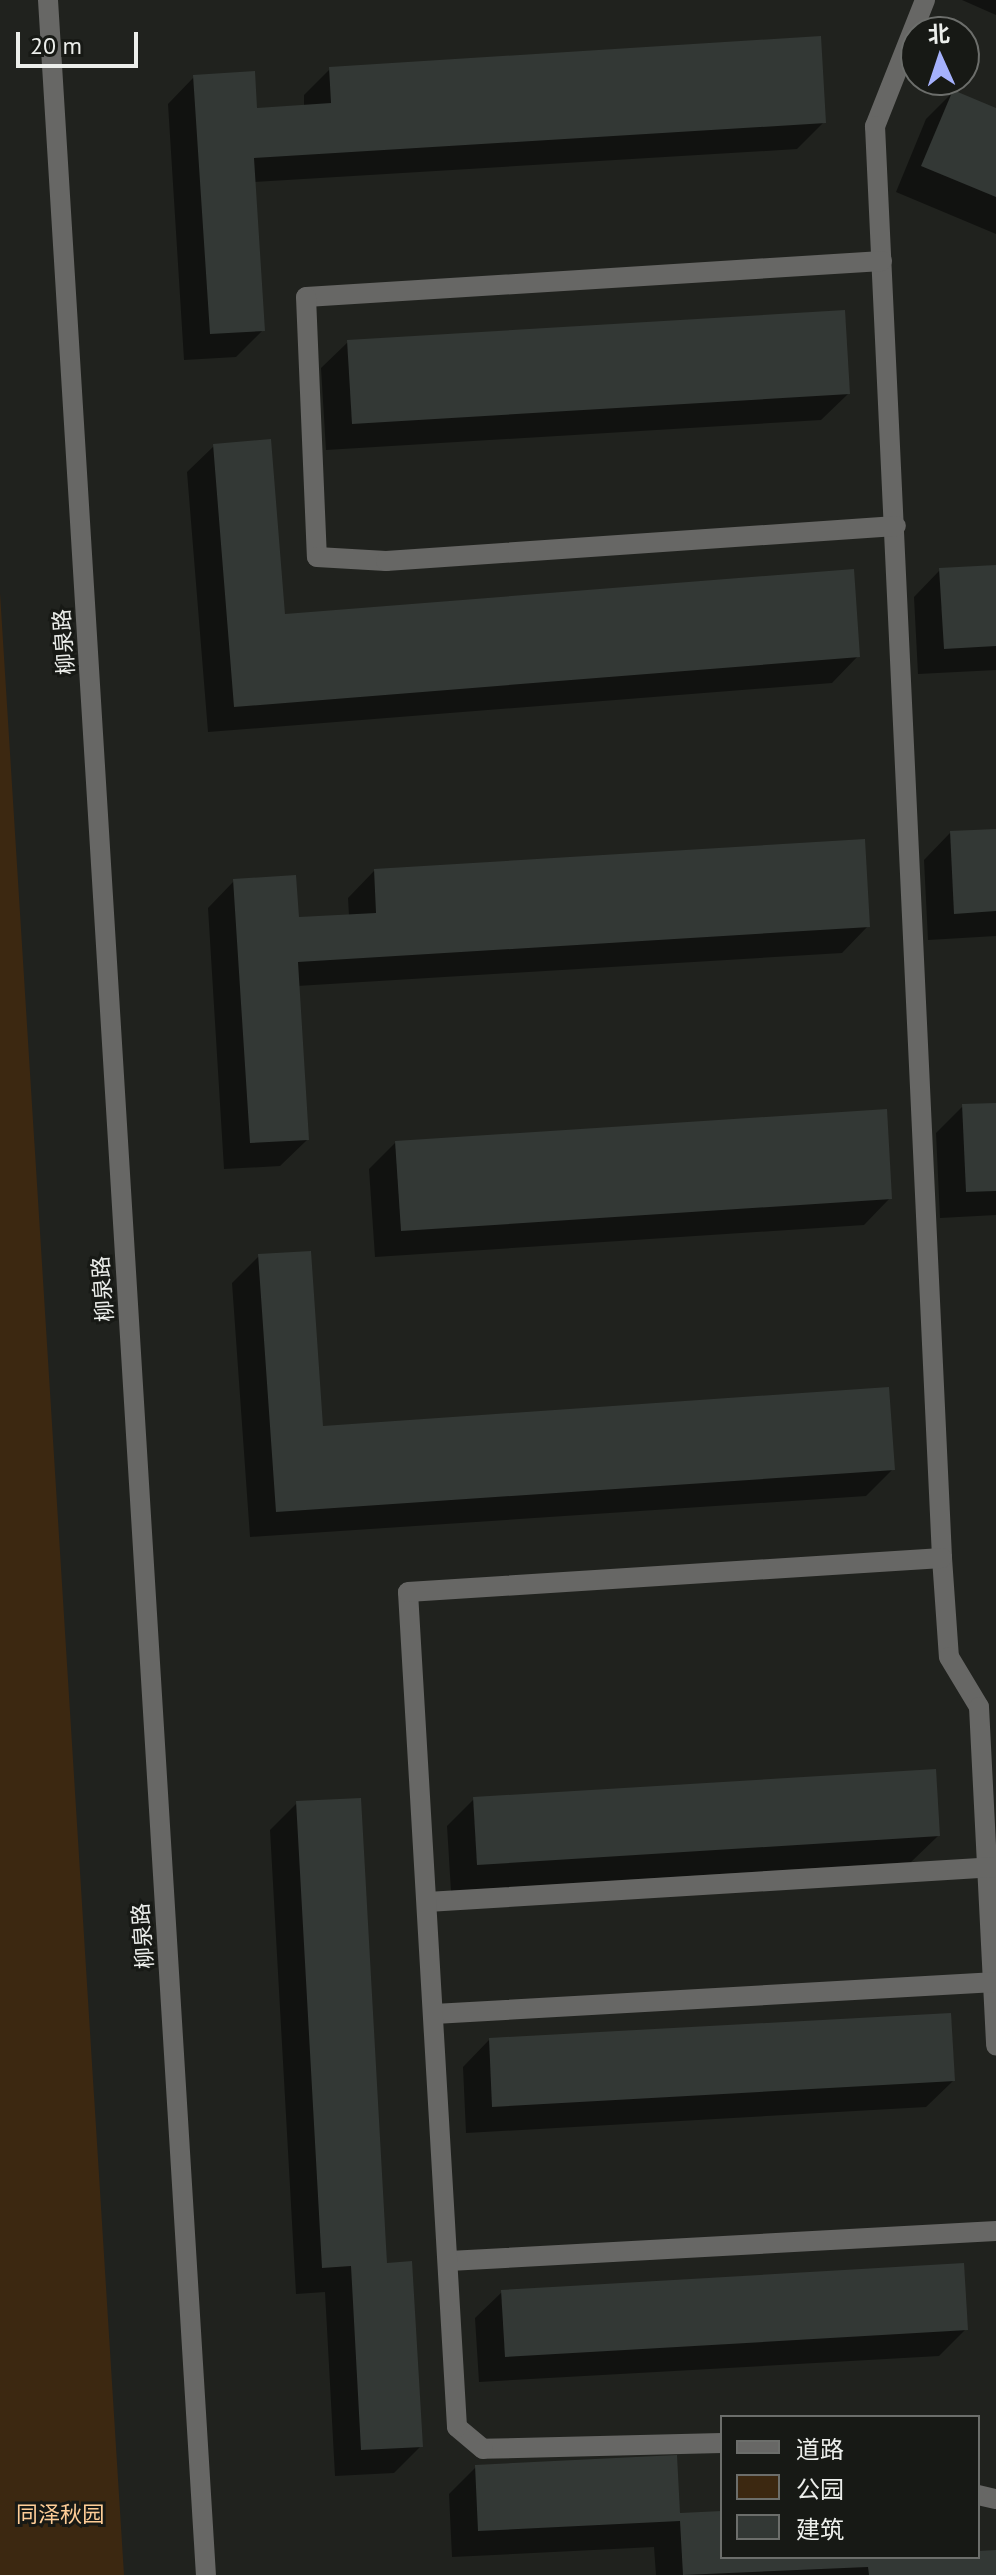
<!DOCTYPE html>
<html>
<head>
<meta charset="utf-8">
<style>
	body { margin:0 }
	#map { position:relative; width:996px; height:2575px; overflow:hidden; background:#20221e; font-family:"PT Sans","Noto Sans SC",sans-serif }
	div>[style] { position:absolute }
	.green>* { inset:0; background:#3c2811 }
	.shadow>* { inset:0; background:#0007 }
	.building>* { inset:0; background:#333835 }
	.minor>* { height:20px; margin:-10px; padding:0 10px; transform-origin:10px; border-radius:10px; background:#676765 }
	span { translate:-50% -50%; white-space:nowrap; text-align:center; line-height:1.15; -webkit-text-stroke:6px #171915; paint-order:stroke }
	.street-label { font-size:22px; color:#eceeeb }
	.park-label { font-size:22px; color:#fecd97 }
	.legend { position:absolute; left:720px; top:2415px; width:260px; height:144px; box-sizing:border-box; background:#171915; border:2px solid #6c6e6b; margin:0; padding:10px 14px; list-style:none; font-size:24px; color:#eceeeb }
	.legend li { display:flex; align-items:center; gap:16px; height:40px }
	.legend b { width:40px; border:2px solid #6c6e6b }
	.north { position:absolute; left:900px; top:16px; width:80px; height:80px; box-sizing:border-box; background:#171915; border:2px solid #6c6e6b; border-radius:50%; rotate:357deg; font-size:22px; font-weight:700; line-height:32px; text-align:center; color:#eceeeb }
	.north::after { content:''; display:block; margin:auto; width:28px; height:36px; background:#a5b1fc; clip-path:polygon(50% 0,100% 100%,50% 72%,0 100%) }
	.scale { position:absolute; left:16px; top:32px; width:122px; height:36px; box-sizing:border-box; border:4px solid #eceeeb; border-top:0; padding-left:10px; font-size:24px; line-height:28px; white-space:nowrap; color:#eceeeb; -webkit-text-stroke:6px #171915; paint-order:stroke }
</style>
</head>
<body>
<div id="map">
	<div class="green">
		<i style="clip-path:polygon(0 593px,124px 2575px,0 2575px)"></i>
	</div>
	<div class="shadow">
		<i style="clip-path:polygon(962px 0,996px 0,996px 15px)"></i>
		<i style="clip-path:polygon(330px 69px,824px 122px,797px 149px,254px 182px,263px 330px,236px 357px,184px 360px,168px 104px,194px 77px,255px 110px,304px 107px,304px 95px)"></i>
		<i style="clip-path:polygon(953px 92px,996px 110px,996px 234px,896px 192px,926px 119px)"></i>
		<i style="clip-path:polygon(348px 342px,848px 394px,821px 420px,326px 450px,321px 368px)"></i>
		<i style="clip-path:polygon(214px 446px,283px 616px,858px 656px,832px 683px,208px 732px,187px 472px)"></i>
		<i style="clip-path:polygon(996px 567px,996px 670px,918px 674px,914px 597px,940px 570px)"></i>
		<i style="clip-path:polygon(996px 831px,996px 936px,928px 940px,924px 860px,950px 833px)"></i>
		<i style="clip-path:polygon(374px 871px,868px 926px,842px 953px,297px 986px,307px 1140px,280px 1166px,224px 1169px,208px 908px,234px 881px,297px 919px,349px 916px,348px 898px)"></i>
		<i style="clip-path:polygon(996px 1105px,996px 1215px,940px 1218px,936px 1133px,963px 1106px)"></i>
		<i style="clip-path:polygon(396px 1142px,890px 1198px,864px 1225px,375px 1257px,369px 1169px)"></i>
		<i style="clip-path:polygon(259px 1256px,321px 1429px,893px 1469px,866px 1496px,250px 1537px,232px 1283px)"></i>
		<i style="clip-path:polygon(474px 1799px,938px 1836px,911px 1862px,451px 1891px,447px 1826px)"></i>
		<i style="clip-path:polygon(297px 1803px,421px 2446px,394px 2473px,335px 2476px,325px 2292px,296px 2294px,270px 1830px)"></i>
		<i style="clip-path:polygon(489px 2040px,953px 2081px,926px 2107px,466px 2133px,463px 2067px)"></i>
		<i style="clip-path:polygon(502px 2292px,966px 2329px,939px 2356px,479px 2382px,475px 2318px)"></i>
		<i style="clip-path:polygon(476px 2467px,678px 2515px,722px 2513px,722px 2557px,996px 2552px,996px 2575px,656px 2575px,654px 2547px,452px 2557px,449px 2494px)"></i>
	</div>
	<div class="building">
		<i style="clip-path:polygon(821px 36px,826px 123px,254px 158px,265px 331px,210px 334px,193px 75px,255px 71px,257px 108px,331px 103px,329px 67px)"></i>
		<i style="clip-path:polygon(953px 90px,996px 108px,996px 197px,921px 166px)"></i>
		<i style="clip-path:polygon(845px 310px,850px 394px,352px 424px,347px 340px)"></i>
		<i style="clip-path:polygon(271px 439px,285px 614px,854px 569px,860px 657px,234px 707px,213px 444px)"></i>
		<i style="clip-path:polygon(996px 565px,996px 646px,944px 649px,939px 568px)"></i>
		<i style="clip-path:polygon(996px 829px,996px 911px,954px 914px,950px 831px)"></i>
		<i style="clip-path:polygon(865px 839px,870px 927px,298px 962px,309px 1140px,250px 1143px,233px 879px,296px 875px,299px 917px,376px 913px,374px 869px)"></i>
		<i style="clip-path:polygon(996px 1103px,996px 1191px,966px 1192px,962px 1104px)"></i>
		<i style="clip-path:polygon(887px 1109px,892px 1199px,401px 1231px,395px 1141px)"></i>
		<i style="clip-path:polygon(311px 1251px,323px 1426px,889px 1387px,895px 1470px,276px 1512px,258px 1254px)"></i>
		<i style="clip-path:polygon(936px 1769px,940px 1836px,477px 1865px,473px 1797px)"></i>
		<i style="clip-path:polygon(361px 1798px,387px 2263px,412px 2261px,423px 2447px,361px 2450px,351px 2266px,322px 2268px,296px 1801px)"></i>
		<i style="clip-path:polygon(951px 2013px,955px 2081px,492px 2107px,489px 2038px)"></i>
		<i style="clip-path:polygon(964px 2263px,968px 2330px,505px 2357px,501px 2290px)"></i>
		<i style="clip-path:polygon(677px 2455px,680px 2513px,722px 2511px,722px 2557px,978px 2557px,978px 2551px,996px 2550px,996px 2575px,869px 2575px,868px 2567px,683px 2575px,680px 2521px,478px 2531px,475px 2465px)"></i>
	</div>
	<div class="minor">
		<i style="left:48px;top:0;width:2580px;rotate:86.49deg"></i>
		<i style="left:925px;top:0;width:136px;rotate:111.6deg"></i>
		<i style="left:875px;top:126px;width:1434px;rotate:87.32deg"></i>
		<i style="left:942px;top:1558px;width:99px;rotate:86deg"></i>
		<i style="left:949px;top:1657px;width:58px;rotate:59deg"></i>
		<i style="left:979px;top:1707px;width:339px;rotate:87.1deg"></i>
		<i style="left:882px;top:261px;width:577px;rotate:176.42deg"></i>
		<i style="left:306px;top:297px;width:260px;rotate:87.6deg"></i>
		<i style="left:317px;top:557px;width:69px;rotate:3.3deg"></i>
		<i style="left:386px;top:561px;width:511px;rotate:-3.93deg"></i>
		<i style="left:427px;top:1902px;width:570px;rotate:-3.52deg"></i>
		<i style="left:434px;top:2014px;width:563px;rotate:-3.26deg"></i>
		<i style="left:449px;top:2261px;width:548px;rotate:-3.14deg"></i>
		<i style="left:722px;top:2443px;width:239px;rotate:178.6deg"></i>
		<i style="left:483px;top:2449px;width:34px;rotate:-140deg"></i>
		<i style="left:457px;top:2427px;width:836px;rotate:-93.36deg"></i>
		<i style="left:408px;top:1592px;width:535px;rotate:-3.64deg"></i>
		<i style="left:978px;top:2495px;width:18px;rotate:13deg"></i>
	</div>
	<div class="street-label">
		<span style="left:64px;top:642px;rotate:-94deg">柳泉路</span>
		<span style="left:103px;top:1289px;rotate:-94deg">柳泉路</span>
		<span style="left:143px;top:1936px;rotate:-94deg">柳泉路</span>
	</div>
	<div class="park-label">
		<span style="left:60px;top:2515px">同泽秋园</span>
	</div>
	<ul class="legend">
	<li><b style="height:10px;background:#676765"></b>道路</li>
	<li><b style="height:22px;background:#3c2811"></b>公园</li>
	<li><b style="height:22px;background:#333835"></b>建筑</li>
	</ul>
	<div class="north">北</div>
	<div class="scale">20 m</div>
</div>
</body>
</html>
